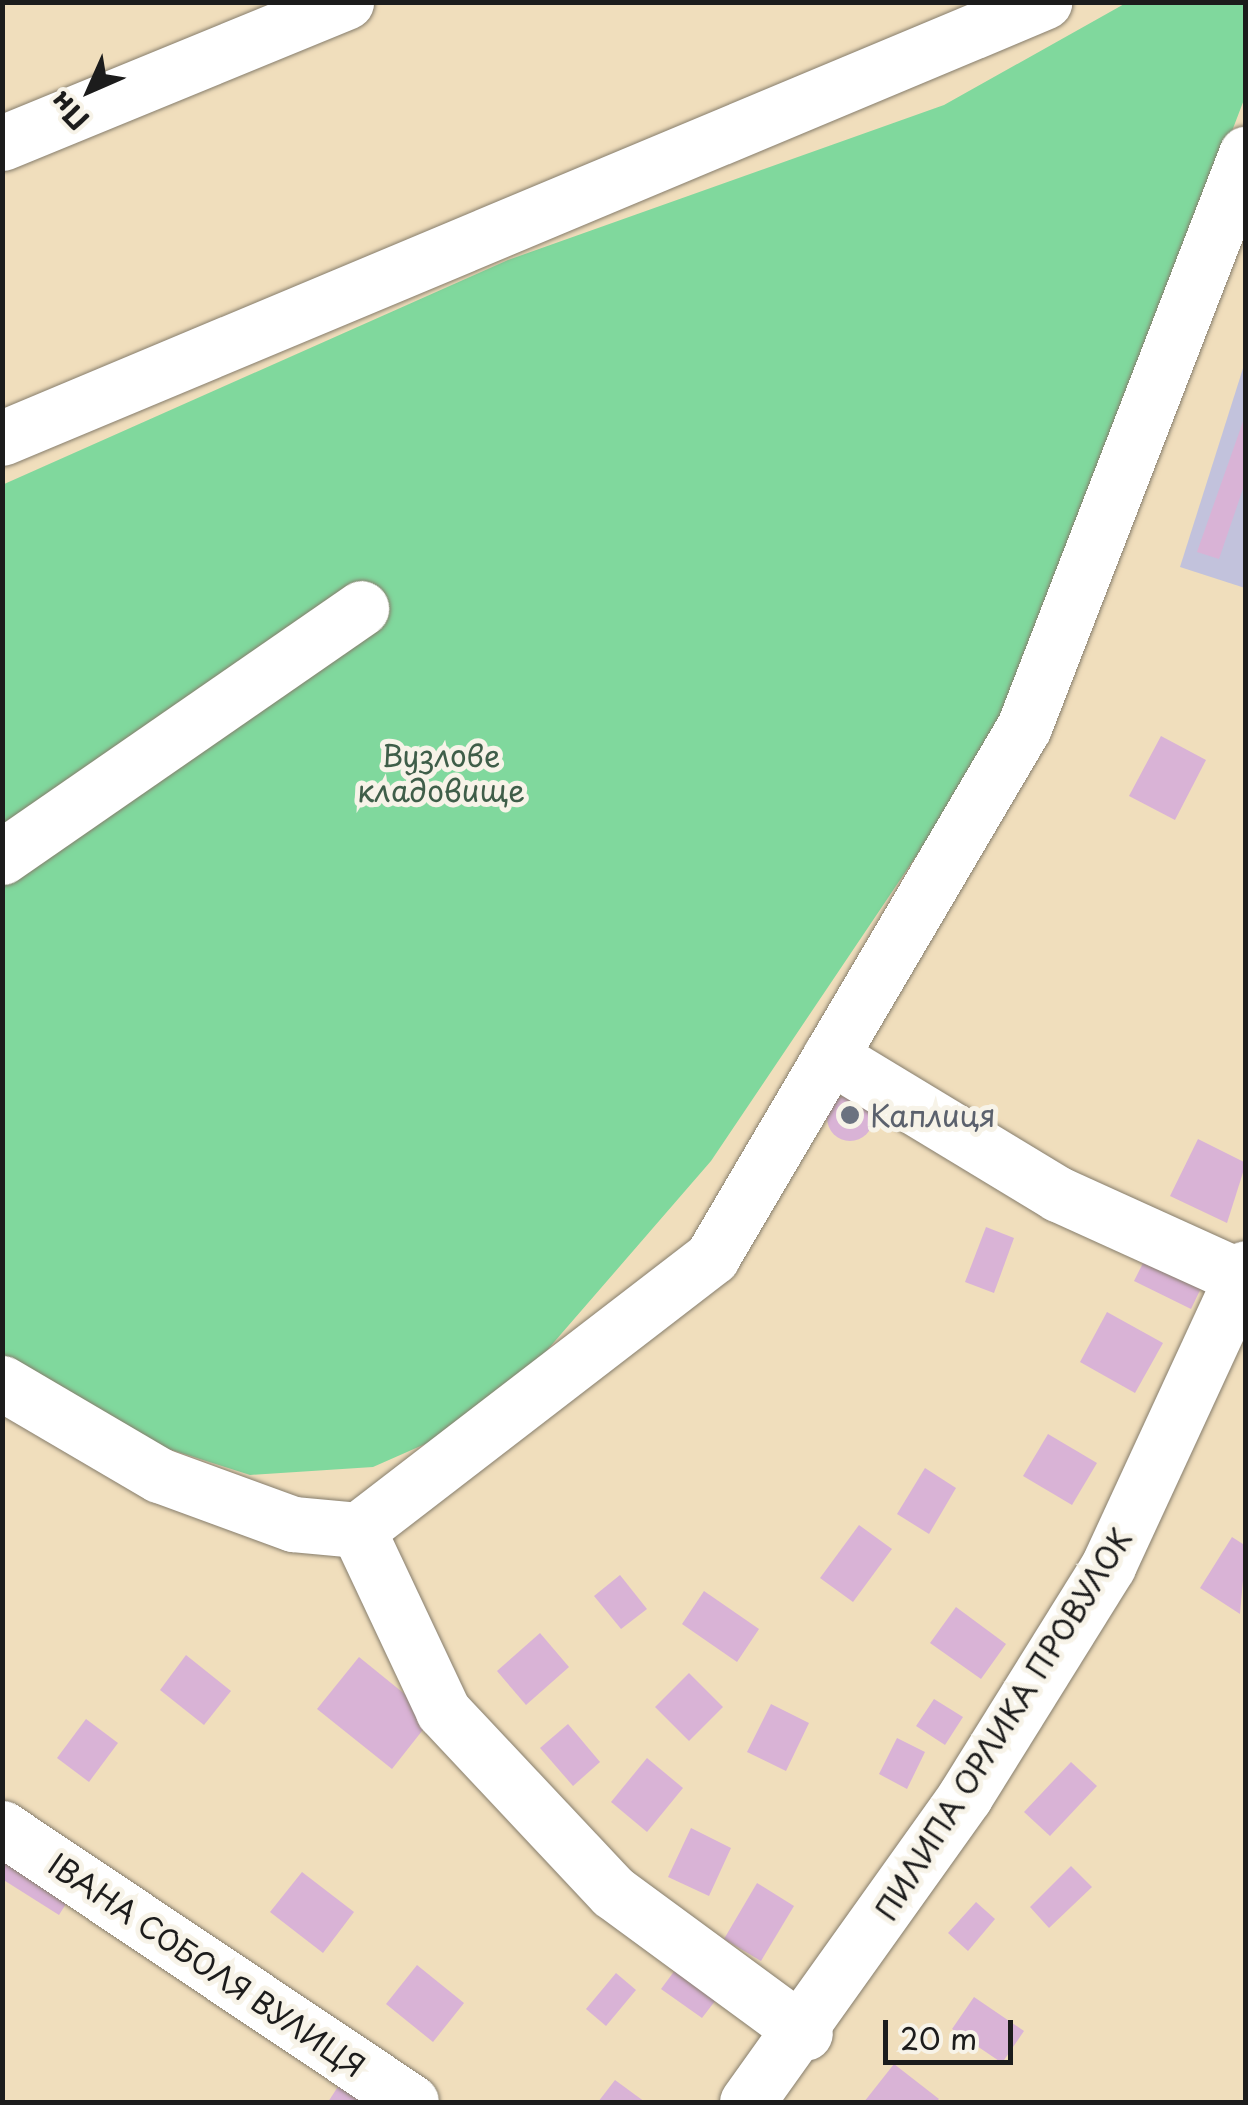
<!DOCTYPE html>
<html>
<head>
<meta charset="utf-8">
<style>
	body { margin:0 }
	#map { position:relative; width:1248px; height:2105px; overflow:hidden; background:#f0debc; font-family:"Playpen Sans",sans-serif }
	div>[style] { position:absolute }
	.industrial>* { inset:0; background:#c2c2dc }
	.green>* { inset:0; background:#80d89d }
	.building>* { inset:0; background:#d9b3d6 }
	.round { border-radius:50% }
	.roads { filter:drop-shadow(0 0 2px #867d6c) drop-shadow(0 0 2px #867d6c) }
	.minor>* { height:55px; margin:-27.5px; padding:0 27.5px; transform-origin:27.5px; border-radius:27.5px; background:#fff }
	.dots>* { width:28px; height:28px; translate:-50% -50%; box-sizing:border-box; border:5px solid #f7f3e8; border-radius:50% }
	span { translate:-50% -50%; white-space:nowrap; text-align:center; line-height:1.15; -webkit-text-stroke:10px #f7f3e8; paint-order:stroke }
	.park-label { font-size:30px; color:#3f5e49 }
	.worship-label { font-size:30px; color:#5b616d }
	.left { translate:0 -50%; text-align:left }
	.street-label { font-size:30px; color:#1c1c1c }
	.frame { position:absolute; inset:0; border:5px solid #1c1c1c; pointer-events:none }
	.north { position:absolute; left:40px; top:40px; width:100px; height:100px; -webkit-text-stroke:8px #f7f3e8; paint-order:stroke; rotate:225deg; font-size:28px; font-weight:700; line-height:40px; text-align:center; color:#1c1c1c }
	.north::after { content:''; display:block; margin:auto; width:35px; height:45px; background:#1c1c1c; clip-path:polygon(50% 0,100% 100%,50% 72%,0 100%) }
	.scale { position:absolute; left:883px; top:2020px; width:130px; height:45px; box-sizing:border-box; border:5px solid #1c1c1c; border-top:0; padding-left:12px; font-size:30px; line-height:35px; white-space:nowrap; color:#1c1c1c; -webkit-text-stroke:8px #f7f3e8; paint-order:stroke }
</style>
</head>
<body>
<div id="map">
	<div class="industrial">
		<i style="clip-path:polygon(1245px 362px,1245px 588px,1180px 567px)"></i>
	</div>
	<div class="green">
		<i style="clip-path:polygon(1126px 3px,1245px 3px,1245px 97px,1007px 721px,711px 1161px,491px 1415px,373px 1467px,250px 1475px,81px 1421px,3px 1379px,2px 485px,508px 260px,944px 105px)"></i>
	</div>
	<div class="building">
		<i style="clip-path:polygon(1246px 413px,1246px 480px,1219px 559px,1197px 552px)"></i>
		<i style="clip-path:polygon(1161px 736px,1206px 760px,1175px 820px,1129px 796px)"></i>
		<i class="round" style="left:827px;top:1095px;width:46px;height:46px"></i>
		<i style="clip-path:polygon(1198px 1139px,1246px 1163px,1227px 1223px,1170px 1196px)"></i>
		<i style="clip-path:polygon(986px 1227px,1014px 1238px,994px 1293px,965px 1282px)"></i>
		<i style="clip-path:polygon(1146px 1257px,1203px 1284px,1191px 1309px,1134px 1281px)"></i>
		<i style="clip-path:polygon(1107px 1312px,1163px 1343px,1135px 1393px,1080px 1362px)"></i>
		<i style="clip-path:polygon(1048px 1434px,1097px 1463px,1072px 1505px,1023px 1476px)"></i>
		<i style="clip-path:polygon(925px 1468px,956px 1488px,929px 1534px,897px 1514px)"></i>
		<i style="clip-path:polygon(859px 1525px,892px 1549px,853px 1602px,820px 1578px)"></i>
		<i style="clip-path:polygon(1232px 1537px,1246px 1546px,1240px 1614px,1200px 1588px)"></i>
		<i style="clip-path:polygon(620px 1575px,647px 1609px,621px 1629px,594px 1596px)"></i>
		<i style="clip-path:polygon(704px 1591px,759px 1629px,737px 1662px,682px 1624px)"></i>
		<i style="clip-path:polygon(956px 1607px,1006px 1644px,981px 1679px,930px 1643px)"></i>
		<i style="clip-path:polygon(540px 1633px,569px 1667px,526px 1705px,497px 1671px)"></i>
		<i style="clip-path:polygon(186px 1655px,231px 1691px,204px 1725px,160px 1690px)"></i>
		<i style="clip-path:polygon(359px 1657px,433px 1717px,392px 1769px,317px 1709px)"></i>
		<i style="clip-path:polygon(689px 1673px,723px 1707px,689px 1741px,655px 1707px)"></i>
		<i style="clip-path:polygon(934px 1699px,963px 1717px,945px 1745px,916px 1726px)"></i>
		<i style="clip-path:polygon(771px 1704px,809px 1723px,786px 1771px,747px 1752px)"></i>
		<i style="clip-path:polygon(86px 1719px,118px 1743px,89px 1782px,57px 1758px)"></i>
		<i style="clip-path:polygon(568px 1724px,600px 1762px,573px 1786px,540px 1748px)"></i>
		<i style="clip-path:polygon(897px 1738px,925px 1752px,907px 1789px,879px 1774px)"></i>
		<i style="clip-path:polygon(647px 1758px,683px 1788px,647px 1832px,611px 1802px)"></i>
		<i style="clip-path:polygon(1071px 1762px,1097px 1786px,1050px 1836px,1024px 1812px)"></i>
		<i style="clip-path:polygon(691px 1828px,731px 1848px,709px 1896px,668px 1877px)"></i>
		<i style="clip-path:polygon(2px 1841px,76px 1888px,59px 1915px,2px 1879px)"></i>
		<i style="clip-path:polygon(1071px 1866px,1092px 1887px,1049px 1928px,1030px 1907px)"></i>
		<i style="clip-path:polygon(302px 1872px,354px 1912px,323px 1953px,270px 1912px)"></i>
		<i style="clip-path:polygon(757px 1883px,794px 1906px,761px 1961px,724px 1939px)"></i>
		<i style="clip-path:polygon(976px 1902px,995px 1919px,968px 1951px,948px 1933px)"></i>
		<i style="clip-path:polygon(681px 1962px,722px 1992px,702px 2018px,661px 1989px)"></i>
		<i style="clip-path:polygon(417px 1965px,464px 2003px,433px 2042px,386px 2004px)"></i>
		<i style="clip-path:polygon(616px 1973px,636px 1990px,606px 2026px,586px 2009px)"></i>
		<i style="clip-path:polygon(974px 1997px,1024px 2031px,1002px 2063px,952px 2029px)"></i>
		<i style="clip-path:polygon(894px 2064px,939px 2099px,936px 2102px,864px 2102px)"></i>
		<i style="clip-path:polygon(615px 2080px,645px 2102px,598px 2102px)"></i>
		<i style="clip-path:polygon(341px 2082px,374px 2102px,328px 2102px)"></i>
	</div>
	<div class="roads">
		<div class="minor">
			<i style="left:2px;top:143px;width:372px;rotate:-22.3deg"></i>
			<i style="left:2px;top:438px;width:1130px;rotate:-22.71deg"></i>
			<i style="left:2px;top:857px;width:437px;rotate:-34.7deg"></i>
			<i style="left:830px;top:1056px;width:267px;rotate:31.2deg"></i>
			<i style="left:1058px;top:1194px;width:201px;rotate:24.4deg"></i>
			<i style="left:2px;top:1383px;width:182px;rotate:30.4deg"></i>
			<i style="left:159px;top:1475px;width:143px;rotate:20.1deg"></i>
			<i style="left:293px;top:1524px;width:65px;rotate:5.3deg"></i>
			<i style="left:358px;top:1530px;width:200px;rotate:64.8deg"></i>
			<i style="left:443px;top:1711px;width:248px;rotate:46.8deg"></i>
			<i style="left:613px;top:1892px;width:238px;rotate:36.3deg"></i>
			<i style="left:358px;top:1530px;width:447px;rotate:-37.6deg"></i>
			<i style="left:712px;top:1257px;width:615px;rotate:-59.52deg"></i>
			<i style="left:1024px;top:727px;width:615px;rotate:-68.82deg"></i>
			<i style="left:2px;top:1828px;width:492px;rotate:33.8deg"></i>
			<i style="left:747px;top:2102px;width:376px;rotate:-54.5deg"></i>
			<i style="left:965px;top:1796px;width:271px;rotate:-58.1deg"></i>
			<i style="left:1108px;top:1566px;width:328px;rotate:-65.2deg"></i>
		</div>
	</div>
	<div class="dots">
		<i style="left:850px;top:1115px;background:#6b7280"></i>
	</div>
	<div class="park-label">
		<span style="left:441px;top:772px">Вузлове<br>кладовище</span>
	</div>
	<div class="worship-label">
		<span class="left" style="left:870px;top:1115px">Каплиця</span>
	</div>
	<div class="street-label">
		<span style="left:1003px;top:1724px;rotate:-58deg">ПИЛИПА ОРЛИКА ПРОВУЛОК</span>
		<span style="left:207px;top:1965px;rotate:34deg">ІВАНА СОБОЛЯ ВУЛИЦЯ</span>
	</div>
	<div class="frame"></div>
	<div class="north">Пн</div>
	<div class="scale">20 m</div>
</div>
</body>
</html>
